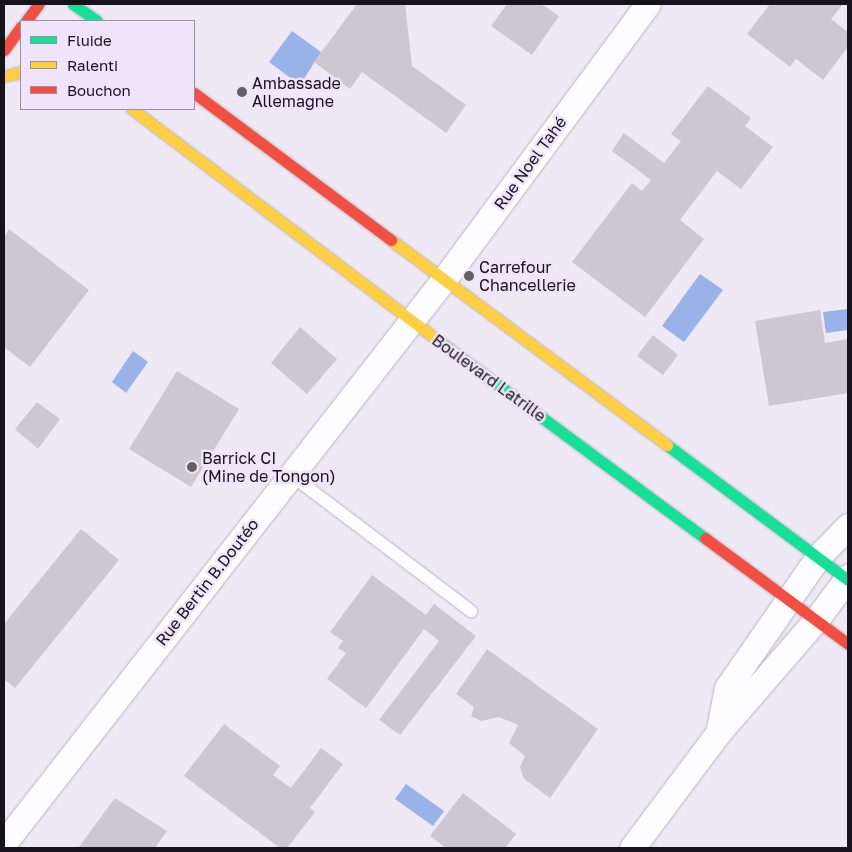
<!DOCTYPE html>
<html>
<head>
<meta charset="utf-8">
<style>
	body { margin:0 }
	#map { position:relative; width:852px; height:852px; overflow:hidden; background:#efe9f5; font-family:"Golos Text",sans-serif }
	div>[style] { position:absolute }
	.water>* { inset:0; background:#99b2ea }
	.building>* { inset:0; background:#ccc7d1 }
	.roads { filter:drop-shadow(0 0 1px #b9b4bd) drop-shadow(0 0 1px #b9b4bd) }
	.lane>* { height:12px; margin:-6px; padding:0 6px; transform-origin:6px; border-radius:6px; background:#fdfcfe }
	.street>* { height:25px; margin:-12.5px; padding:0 12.5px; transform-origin:12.5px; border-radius:12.5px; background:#fdfcfe }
	.fast>* { height:11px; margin:-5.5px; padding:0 5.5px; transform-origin:5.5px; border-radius:5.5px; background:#16e098 }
	.slow>* { height:11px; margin:-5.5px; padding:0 5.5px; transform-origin:5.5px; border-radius:5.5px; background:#ffcf43 }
	.jam>* { height:11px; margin:-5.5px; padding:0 5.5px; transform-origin:5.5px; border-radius:5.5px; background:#f24e42 }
	.dots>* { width:14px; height:14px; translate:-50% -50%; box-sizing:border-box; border:2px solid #efe4fa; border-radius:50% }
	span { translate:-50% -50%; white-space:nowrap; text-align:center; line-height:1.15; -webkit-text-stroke:5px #efe4fa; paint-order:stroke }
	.poi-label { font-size:16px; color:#17131b }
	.left { translate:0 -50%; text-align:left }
	.street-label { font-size:16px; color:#17131b }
	.frame { position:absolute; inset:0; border:5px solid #17131b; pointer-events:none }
	.legend { position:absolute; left:20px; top:20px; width:175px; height:90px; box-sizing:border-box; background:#efe4fa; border:1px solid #9990a1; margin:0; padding:6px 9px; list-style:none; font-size:15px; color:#17131b }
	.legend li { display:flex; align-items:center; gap:10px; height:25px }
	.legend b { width:25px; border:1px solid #9990a1 }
</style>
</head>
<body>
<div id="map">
	<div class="water">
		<i style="clip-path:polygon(292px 31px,321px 52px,300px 85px,269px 62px)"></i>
		<i style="clip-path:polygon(700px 274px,723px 290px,684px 342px,662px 326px)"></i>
		<i style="clip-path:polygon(848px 309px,848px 330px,826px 333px,823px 312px)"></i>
		<i style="clip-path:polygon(133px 351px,148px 362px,126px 393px,112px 382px)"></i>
		<i style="clip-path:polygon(406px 784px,444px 811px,433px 826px,395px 799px)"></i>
	</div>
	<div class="building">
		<i style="clip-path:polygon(357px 4px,405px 4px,412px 66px,466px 105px,446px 133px,362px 72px,350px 89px,314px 62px)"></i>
		<i style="clip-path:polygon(507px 4px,541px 4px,559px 16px,532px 55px,491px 26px)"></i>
		<i style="clip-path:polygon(770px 4px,843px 4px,831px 19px,848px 32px,848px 47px,823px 80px,796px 59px,790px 67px,747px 34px)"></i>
		<i style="clip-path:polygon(708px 86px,751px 118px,745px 126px,773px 147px,741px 189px,717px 171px,680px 220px,704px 239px,645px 317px,572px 262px,632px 183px,642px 191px,651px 180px,612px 151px,624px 133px,664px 163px,681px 141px,671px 134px)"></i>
		<i style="clip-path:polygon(9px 229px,89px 290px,30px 367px,4px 347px,4px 237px)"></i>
		<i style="clip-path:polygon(820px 310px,825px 343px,848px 339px,848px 393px,769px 406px,755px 321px)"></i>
		<i style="clip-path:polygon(300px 327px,337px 359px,307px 394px,271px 363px)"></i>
		<i style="clip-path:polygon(653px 335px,678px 355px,663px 375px,637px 356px)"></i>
		<i style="clip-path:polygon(177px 371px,239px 409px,191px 487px,129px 449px)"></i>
		<i style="clip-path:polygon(37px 402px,60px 419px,38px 449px,15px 429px)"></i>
		<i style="clip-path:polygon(81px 529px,119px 560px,15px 688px,4px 679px,4px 624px)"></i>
		<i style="clip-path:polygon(372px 575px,426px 615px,434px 604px,476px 636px,400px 735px,379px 720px,439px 641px,424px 629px,366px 708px,327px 679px,346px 653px,338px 648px,343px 641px,330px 632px)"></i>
		<i style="clip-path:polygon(487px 649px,598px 729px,550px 798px,524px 779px,520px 767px,525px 756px,509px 743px,518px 725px,499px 717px,481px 721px,471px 716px,474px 707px,456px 694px)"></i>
		<i style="clip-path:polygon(224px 724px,280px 766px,273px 775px,291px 788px,321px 748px,343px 764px,310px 808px,315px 812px,287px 848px,280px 848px,184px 776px)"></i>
		<i style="clip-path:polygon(463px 793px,516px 834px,505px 848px,446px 848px,430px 836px)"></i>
		<i style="clip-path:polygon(115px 798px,167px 831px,155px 848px,78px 848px)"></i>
	</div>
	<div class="roads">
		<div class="lane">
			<i style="left:291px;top:475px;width:226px;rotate:37.1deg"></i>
		</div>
		<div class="street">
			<i style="left:718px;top:733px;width:46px;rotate:-78.7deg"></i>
			<i style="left:727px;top:688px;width:160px;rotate:-55.2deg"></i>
			<i style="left:818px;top:557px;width:43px;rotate:-45.9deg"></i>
			<i style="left:4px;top:843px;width:717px;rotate:-52.03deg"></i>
			<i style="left:445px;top:278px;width:341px;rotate:-53.5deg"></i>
			<i style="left:632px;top:848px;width:144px;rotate:-53.2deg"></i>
			<i style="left:718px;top:733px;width:150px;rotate:-49.1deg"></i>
			<i style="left:816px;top:620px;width:54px;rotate:-53.3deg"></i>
		</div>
		<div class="fast">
			<i style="left:73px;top:4px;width:29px;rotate:35deg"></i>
			<i style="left:440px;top:342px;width:330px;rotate:36.5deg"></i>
			<i style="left:667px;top:445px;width:226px;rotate:36.7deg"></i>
		</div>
		<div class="slow">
			<i style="left:4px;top:76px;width:17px;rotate:-13deg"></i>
			<i style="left:132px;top:109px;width:386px;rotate:37.1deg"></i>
			<i style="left:391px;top:240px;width:344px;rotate:36.6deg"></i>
		</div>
		<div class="jam">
			<i style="left:26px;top:21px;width:21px;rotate:-53deg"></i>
			<i style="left:4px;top:50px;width:29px;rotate:-54deg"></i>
			<i style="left:194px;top:93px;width:246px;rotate:36.7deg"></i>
			<i style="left:705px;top:538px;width:178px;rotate:36.5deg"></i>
		</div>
	</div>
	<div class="dots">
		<i style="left:242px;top:92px;background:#635e67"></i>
		<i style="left:469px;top:276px;background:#635e67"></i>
		<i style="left:192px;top:467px;background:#635e67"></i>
	</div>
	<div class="poi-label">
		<span class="left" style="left:252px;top:92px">Ambassade<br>Allemagne</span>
		<span class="left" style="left:479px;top:276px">Carrefour<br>Chancellerie</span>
		<span class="left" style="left:202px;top:467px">Barrick CI<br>(Mine de Tongon)</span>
	</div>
	<div class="street-label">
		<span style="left:530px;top:163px;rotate:-54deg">Rue Noel Tahé</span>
		<span style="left:489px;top:378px;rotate:36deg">Boulevard Latrille</span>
		<span style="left:207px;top:582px;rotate:-52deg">Rue Bertin B.Doutéo</span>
	</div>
	<div class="frame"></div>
	<ul class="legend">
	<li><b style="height:6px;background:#16e098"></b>Fluide</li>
	<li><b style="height:6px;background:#ffcf43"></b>Ralenti</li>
	<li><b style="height:6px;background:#f24e42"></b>Bouchon</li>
	</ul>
</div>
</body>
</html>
